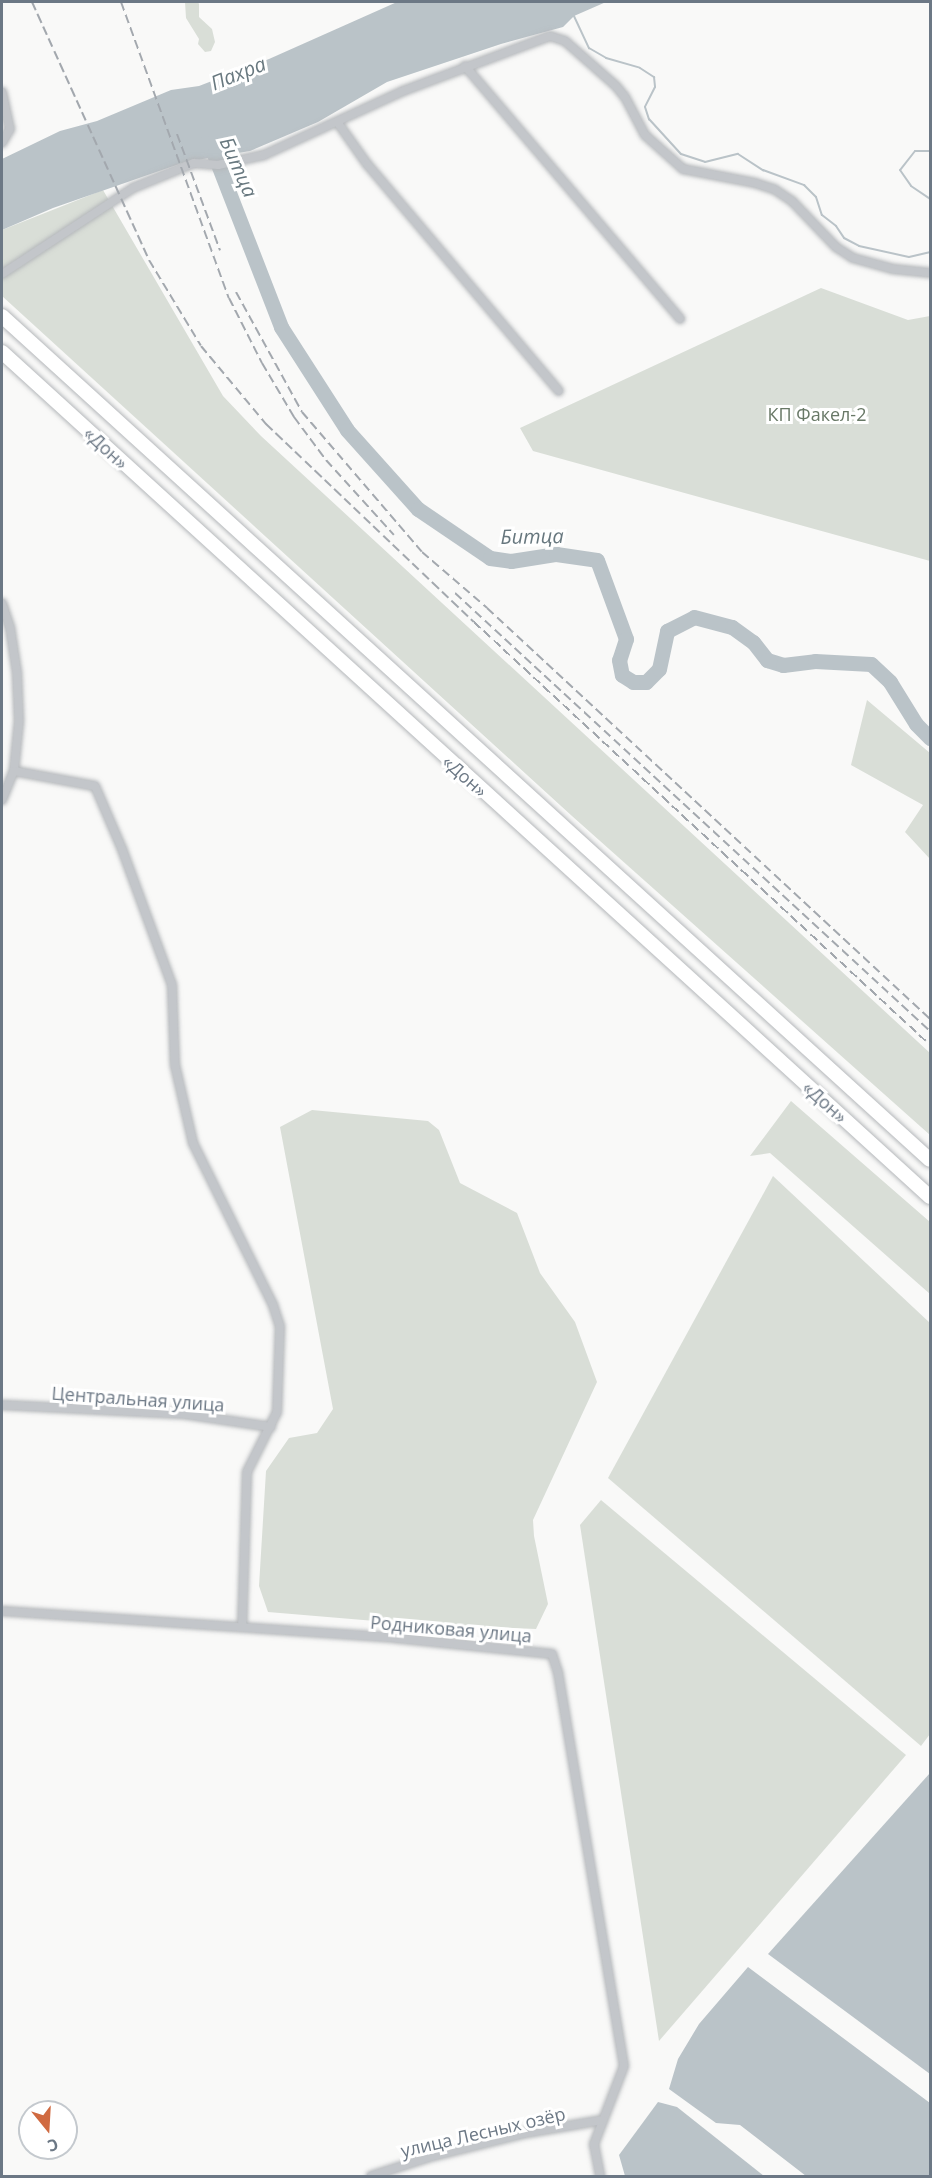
<!DOCTYPE html>
<html>
<head>
<meta charset="utf-8">
<style>
	body { margin:0 }
	#map { position:relative; width:932px; height:2178px; overflow:hidden; background:#f9f9f8; font-family:"Open Sans",sans-serif }
	div>[style] { position:absolute }
	.green>* { inset:0; background:#d9ded7 }
	.water>* { inset:0; background:#bac3c8 }
	.stream>* { height:2px; margin:-1px; padding:0 1px; transform-origin:1px; border-radius:1px; background:#bac3c8 }
	.river>* { height:15px; margin:-7.5px; padding:0 7.5px; transform-origin:7.5px; border-radius:7.5px; background:#bac3c8 }
	.roads { filter:drop-shadow(0 0 2px #b5b8bb) drop-shadow(0 0 2px #b5b8bb) }
	.minor>* { height:8px; margin:-4px; padding:0 4px; transform-origin:4px; border-radius:4px; background:#c3c6ca }
	.motorway>* { height:14px; margin:-7px; padding:0 7px; transform-origin:7px; border-radius:7px; background:#fff }
	.rail>* { height:2px; margin-top:-1px; transform-origin:0; background:repeating-linear-gradient(90deg,#a3a8ae 0 9px,transparent 0 13.5px) }
	span { translate:-50% -50%; white-space:nowrap; text-align:center; line-height:1.15; -webkit-text-stroke:6px #fff; paint-order:stroke }
	.park-label { font-size:18px; color:#687866 }
	.street-label { font-size:18px; color:#6c7885 }
	.water-label { font-size:20px; color:#68787f; font-style:italic }
	.frame { position:absolute; inset:0; border:3px solid #6c7885; pointer-events:none }
	.north { position:absolute; left:18px; top:2100px; width:60px; height:60px; box-sizing:border-box; background:#fff; border:2px solid #c4c9ce; border-radius:50%; rotate:162deg; font-size:16px; font-weight:700; line-height:24px; text-align:center; color:#6c7885 }
	.north::after { content:''; display:block; margin:auto; width:21px; height:27px; background:#d06a41; clip-path:polygon(50% 0,100% 100%,50% 72%,0 100%) }
</style>
</head>
<body>
<div id="map">
	<div class="green">
		<i style="clip-path:polygon(185px 2px,198px 2px,199px 4px,199px 17px,212px 29px,215px 42px,211px 51px,205px 52px,198px 44px,199px 39px,186px 18px)"></i>
		<i style="clip-path:polygon(103px 190px,223px 396px,261px 436px,930px 1053px,930px 1135px,572px 816px,2px 296px,2px 230px)"></i>
		<i style="clip-path:polygon(821px 288px,908px 320px,930px 316px,930px 561px,533px 451px,520px 428px)"></i>
		<i style="clip-path:polygon(867px 700px,930px 753px,930px 859px,905px 832px,923px 805px,851px 765px)"></i>
		<i style="clip-path:polygon(791px 1101px,930px 1222px,930px 1294px,770px 1153px,750px 1156px)"></i>
		<i style="clip-path:polygon(312px 1110px,428px 1121px,439px 1130px,460px 1183px,517px 1213px,540px 1273px,575px 1322px,597px 1382px,533px 1520px,534px 1536px,548px 1604px,536px 1629px,399px 1623px,268px 1612px,259px 1586px,266px 1471px,289px 1438px,317px 1433px,333px 1409px,280px 1127px)"></i>
		<i style="clip-path:polygon(773px 1176px,930px 1323px,930px 1734px,921px 1746px,608px 1478px)"></i>
		<i style="clip-path:polygon(601px 1500px,906px 1755px,659px 2041px,580px 1525px)"></i>
	</div>
	<div class="water">
		<i style="clip-path:polygon(397px 2px,606px 2px,574px 16px,563px 27px,501px 44px,387px 82px,318px 122px,250px 151px,185px 162px,53px 208px,2px 230px,2px 159px,60px 131px,97px 121px,171px 90px,199px 86px,269px 59px)"></i>
		<i style="clip-path:polygon(930px 1773px,930px 2074px,768px 1954px)"></i>
		<i style="clip-path:polygon(748px 1967px,930px 2103px,930px 2176px,806px 2176px,740px 2125px,716px 2123px,669px 2089px,678px 2059px,699px 2024px)"></i>
		<i style="clip-path:polygon(658px 2102px,677px 2107px,764px 2176px,625px 2176px,619px 2155px)"></i>
	</div>
	<div class="stream">
		<i style="left:573px;top:14px;width:38px;rotate:65deg"></i>
		<i style="left:589px;top:48px;width:20px;rotate:30deg"></i>
		<i style="left:606px;top:58px;width:35px;rotate:16deg"></i>
		<i style="left:640px;top:68px;width:17px;rotate:33deg"></i>
		<i style="left:654px;top:77px;width:10px;rotate:84deg"></i>
		<i style="left:655px;top:87px;width:22px;rotate:117deg"></i>
		<i style="left:645px;top:107px;width:13px;rotate:72deg"></i>
		<i style="left:649px;top:119px;width:47px;rotate:47.6deg"></i>
		<i style="left:681px;top:154px;width:25px;rotate:18deg"></i>
		<i style="left:705px;top:162px;width:34px;rotate:-14deg"></i>
		<i style="left:738px;top:154px;width:30px;rotate:33deg"></i>
		<i style="left:763px;top:170px;width:44px;rotate:20.1deg"></i>
		<i style="left:804px;top:185px;width:17px;rotate:45deg"></i>
		<i style="left:816px;top:197px;width:19px;rotate:72deg"></i>
		<i style="left:822px;top:215px;width:18px;rotate:38deg"></i>
		<i style="left:836px;top:226px;width:14px;rotate:56deg"></i>
		<i style="left:844px;top:238px;width:17px;rotate:28deg"></i>
		<i style="left:859px;top:246px;width:51px;rotate:12.4deg"></i>
		<i style="left:909px;top:257px;width:22px;rotate:-13deg"></i>
		<i style="left:930px;top:151px;width:15px;rotate:180deg"></i>
		<i style="left:915px;top:151px;width:24px;rotate:128deg"></i>
		<i style="left:900px;top:170px;width:19px;rotate:55deg"></i>
		<i style="left:911px;top:186px;width:23px;rotate:34deg"></i>
	</div>
	<div class="river">
		<i style="left:206px;top:143px;width:14px;rotate:54deg"></i>
		<i style="left:214px;top:154px;width:186px;rotate:68.8deg"></i>
		<i style="left:281px;top:327px;width:122px;rotate:57.3deg"></i>
		<i style="left:347px;top:430px;width:106px;rotate:48.1deg"></i>
		<i style="left:418px;top:509px;width:87px;rotate:34.2deg"></i>
		<i style="left:490px;top:558px;width:21px;rotate:8deg"></i>
		<i style="left:511px;top:561px;width:46px;rotate:-8.8deg"></i>
		<i style="left:556px;top:554px;width:41px;rotate:8.3deg"></i>
		<i style="left:597px;top:560px;width:84px;rotate:69.8deg"></i>
		<i style="left:626px;top:639px;width:22px;rotate:108deg"></i>
		<i style="left:619px;top:660px;width:15px;rotate:79deg"></i>
		<i style="left:622px;top:675px;width:13px;rotate:32deg"></i>
		<i style="left:633px;top:682px;width:13px"></i>
		<i style="left:646px;top:682px;width:18px;rotate:-45deg"></i>
		<i style="left:659px;top:669px;width:39px;rotate:-78deg"></i>
		<i style="left:667px;top:631px;width:30px;rotate:-27deg"></i>
		<i style="left:694px;top:617px;width:39px;rotate:15deg"></i>
		<i style="left:732px;top:627px;width:26px;rotate:36deg"></i>
		<i style="left:753px;top:642px;width:23px;rotate:52deg"></i>
		<i style="left:767px;top:660px;width:17px;rotate:17deg"></i>
		<i style="left:783px;top:665px;width:32px;rotate:-7deg"></i>
		<i style="left:815px;top:661px;width:56px;rotate:3.1deg"></i>
		<i style="left:871px;top:664px;width:26px;rotate:43deg"></i>
		<i style="left:890px;top:682px;width:49px;rotate:58.2deg"></i>
		<i style="left:916px;top:724px;width:20px;rotate:45deg"></i>
	</div>
	<div class="roads">
		<div class="minor">
			<i style="left:465px;top:66px;width:332px;rotate:49.6deg"></i>
			<i style="left:2px;top:92px;width:38px;rotate:78deg"></i>
			<i style="left:10px;top:129px;width:16px;rotate:120deg"></i>
			<i style="left:338px;top:123px;width:50px;rotate:54.7deg"></i>
			<i style="left:367px;top:164px;width:297px;rotate:49.8deg"></i>
			<i style="left:2px;top:274px;width:157px;rotate:-33.3deg"></i>
			<i style="left:133px;top:188px;width:66px;rotate:-22.3deg"></i>
			<i style="left:194px;top:163px;width:24px;rotate:5deg"></i>
			<i style="left:218px;top:165px;width:47px;rotate:-12.3deg"></i>
			<i style="left:264px;top:155px;width:153px;rotate:-24.7deg"></i>
			<i style="left:403px;top:91px;width:157px;rotate:-20.5deg"></i>
			<i style="left:550px;top:36px;width:16px;rotate:18deg"></i>
			<i style="left:565px;top:41px;width:68px;rotate:41.4deg"></i>
			<i style="left:616px;top:86px;width:14px;rotate:51deg"></i>
			<i style="left:625px;top:97px;width:43px;rotate:62.2deg"></i>
			<i style="left:645px;top:135px;width:51px;rotate:41.8deg"></i>
			<i style="left:683px;top:169px;width:73px;rotate:11deg"></i>
			<i style="left:755px;top:183px;width:20px;rotate:18deg"></i>
			<i style="left:774px;top:189px;width:22px;rotate:34deg"></i>
			<i style="left:792px;top:201px;width:64px;rotate:46.3deg"></i>
			<i style="left:836px;top:247px;width:20px;rotate:33deg"></i>
			<i style="left:853px;top:258px;width:41px;rotate:15.4deg"></i>
			<i style="left:893px;top:269px;width:37px;rotate:6deg"></i>
			<i style="left:2px;top:603px;width:25px;rotate:72deg"></i>
			<i style="left:10px;top:627px;width:47px;rotate:81.3deg"></i>
			<i style="left:17px;top:673px;width:48px;rotate:87.6deg"></i>
			<i style="left:19px;top:721px;width:50px;rotate:95.7deg"></i>
			<i style="left:14px;top:771px;width:82px;rotate:10.5deg"></i>
			<i style="left:95px;top:786px;width:69px;rotate:66.8deg"></i>
			<i style="left:122px;top:849px;width:145px;rotate:69.8deg"></i>
			<i style="left:172px;top:985px;width:80px;rotate:87.9deg"></i>
			<i style="left:175px;top:1065px;width:80px;rotate:77deg"></i>
			<i style="left:193px;top:1143px;width:181px;rotate:63.7deg"></i>
			<i style="left:273px;top:1305px;width:22px;rotate:72deg"></i>
			<i style="left:280px;top:1326px;width:86px;rotate:92deg"></i>
			<i style="left:277px;top:1412px;width:67px;rotate:116.6deg"></i>
			<i style="left:247px;top:1472px;width:155px;rotate:91.8deg"></i>
			<i style="left:2px;top:800px;width:31px;rotate:-68deg"></i>
			<i style="left:2px;top:1405px;width:182px;rotate:2.8deg"></i>
			<i style="left:184px;top:1414px;width:88px;rotate:8.5deg"></i>
			<i style="left:2px;top:1611px;width:394px;rotate:3.9deg"></i>
			<i style="left:395px;top:1638px;width:158px;rotate:5.8deg"></i>
			<i style="left:552px;top:1654px;width:19px;rotate:72deg"></i>
			<i style="left:558px;top:1672px;width:399px;rotate:80.5deg"></i>
			<i style="left:624px;top:2066px;width:84px;rotate:111deg"></i>
			<i style="left:594px;top:2144px;width:33px;rotate:79deg"></i>
			<i style="left:371px;top:2176px;width:65px;rotate:-17.9deg"></i>
			<i style="left:433px;top:2156px;width:96px;rotate:-13.9deg"></i>
			<i style="left:526px;top:2133px;width:78px;rotate:-9.6deg"></i>
		</div>
		<div class="motorway">
			<i style="left:2px;top:316px;width:1254px;rotate:42.29deg"></i>
			<i style="left:2px;top:352px;width:1255px;rotate:42.32deg"></i>
		</div>
	</div>
	<div class="rail">
		<i style="left:32px;top:2px;width:283px;rotate:65.6deg"></i>
		<i style="left:149px;top:260px;width:100px;rotate:58.8deg"></i>
		<i style="left:201px;top:346px;width:102px;rotate:50.2deg"></i>
		<i style="left:266px;top:424px;width:287px;rotate:43.6deg"></i>
		<i style="left:474px;top:622px;width:622px;rotate:42.85deg"></i>
		<i style="left:121px;top:2px;width:315px;rotate:70deg"></i>
		<i style="left:229px;top:298px;width:73px;rotate:63.1deg"></i>
		<i style="left:262px;top:363px;width:63px;rotate:59.3deg"></i>
		<i style="left:294px;top:417px;width:54px;rotate:53.3deg"></i>
		<i style="left:326px;top:460px;width:101px;rotate:47.8deg"></i>
		<i style="left:177px;top:134px;width:124px;rotate:69.7deg"></i>
		<i style="left:236px;top:292px;width:137px;rotate:61.2deg"></i>
		<i style="left:302px;top:412px;width:184px;rotate:49.4deg"></i>
		<i style="left:422px;top:552px;width:86px;rotate:40.7deg"></i>
		<i style="left:487px;top:608px;width:604px;rotate:42.85deg"></i>
		<i style="left:455px;top:593px;width:646px;rotate:42.68deg"></i>
	</div>
	<div class="park-label">
		<span style="left:817px;top:414px">КП Факел-2</span>
	</div>
	<div class="street-label">
		<span style="left:106px;top:448px;rotate:43deg">«Дон»</span>
		<span style="left:465px;top:776px;rotate:42deg">«Дон»</span>
		<span style="left:825px;top:1102px;rotate:42deg">«Дон»</span>
		<span style="left:138px;top:1399px;rotate:4deg">Центральная улица</span>
		<span style="left:451px;top:1629px;rotate:5deg">Родниковая улица</span>
		<span style="left:483px;top:2132px;rotate:-13deg">улица Лесных озёр</span>
	</div>
	<div class="water-label">
		<span style="left:238px;top:73px;rotate:-22deg">Пахра</span>
		<span style="left:239px;top:167px;rotate:66deg">Битца</span>
		<span style="left:532px;top:536px;rotate:-1deg">Битца</span>
	</div>
	<div class="frame"></div>
	<div class="north">С</div>
</div>
</body>
</html>
